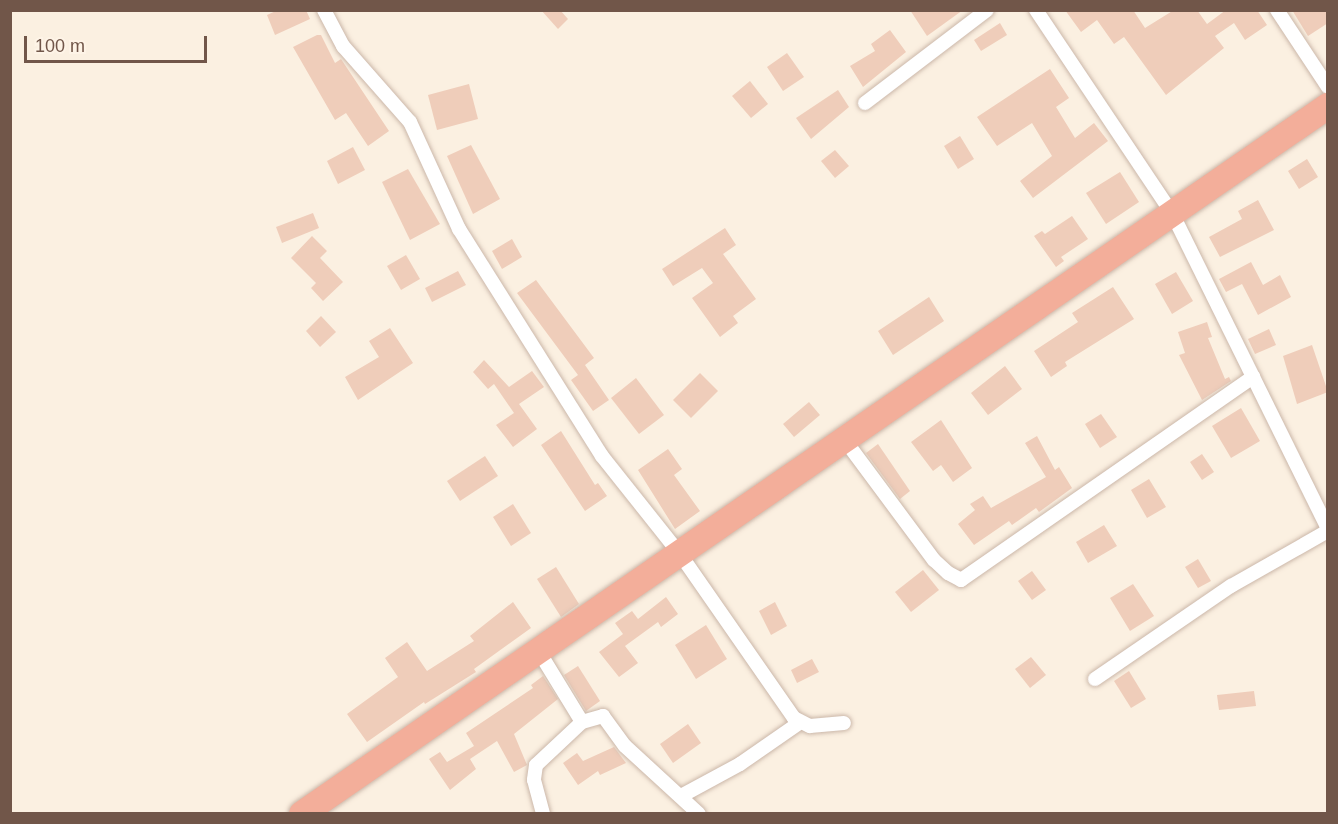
<!DOCTYPE html>
<html>
<head>
<meta charset="utf-8">
<style>
	body { margin:0 }
	#map { position:relative; width:1338px; height:824px; overflow:hidden; background:#fbf0e1; font-family:Arial,sans-serif }
	div>[style] { position:absolute }
	.building>* { inset:0; background:#efcdba }
	.roads { filter:drop-shadow(0 0 2px #cbb7a9) drop-shadow(0 0 2px #cbb7a9) }
	.street>* { height:14px; margin:-7px; padding:0 7px; transform-origin:7px; border-radius:7px; background:#fff }
	.highway>* { height:26px; margin:-13px; padding:0 13px; transform-origin:13px; border-radius:13px; background:#f3ae9a }
	span { translate:-50% -50%; white-space:nowrap; text-align:center; line-height:1.15; -webkit-text-stroke:5px #fef4e7; paint-order:stroke }
	.frame { position:absolute; inset:0; border:12px solid #715649; pointer-events:none }
	.scale { position:absolute; left:24px; top:36px; width:183px; height:27px; box-sizing:border-box; border:3px solid #715649; border-top:0; padding-left:8px; font-size:18px; line-height:21px; white-space:nowrap; color:#715649; -webkit-text-stroke:4px #fef4e7; paint-order:stroke }
</style>
</head>
<body>
<div id="map">
	<div class="building">
		<i style="clip-path:polygon(278px 10px,306px 10px,310px 19px,275px 35px,267px 15px)"></i>
		<i style="clip-path:polygon(541px 10px,560px 10px,568px 19px,558px 29px)"></i>
		<i style="clip-path:polygon(910px 10px,963px 10px,927px 36px)"></i>
		<i style="clip-path:polygon(1065px 10px,1133px 10px,1145px 28px,1174px 10px,1197px 10px,1207px 24px,1226px 10px,1257px 10px,1267px 25px,1245px 40px,1234px 23px,1215px 36px,1224px 48px,1166px 95px,1124px 37px,1114px 44px,1097px 20px,1081px 32px)"></i>
		<i style="clip-path:polygon(1292px 10px,1328px 10px,1328px 23px,1308px 36px)"></i>
		<i style="clip-path:polygon(1000px 23px,1007px 35px,981px 51px,974px 40px)"></i>
		<i style="clip-path:polygon(890px 30px,906px 52px,863px 87px,850px 66px,875px 51px,871px 44px)"></i>
		<i style="clip-path:polygon(317px 35px,321px 35px,335px 63px,341px 59px,389px 131px,368px 146px,346px 113px,335px 120px,293px 47px)"></i>
		<i style="clip-path:polygon(787px 53px,804px 77px,783px 91px,767px 67px)"></i>
		<i style="clip-path:polygon(1050px 69px,1069px 98px,1056px 107px,1075px 138px,1094px 123px,1108px 141px,1033px 198px,1020px 181px,1052px 156px,1032px 123px,997px 146px,977px 117px)"></i>
		<i style="clip-path:polygon(750px 81px,768px 104px,751px 118px,732px 96px)"></i>
		<i style="clip-path:polygon(469px 84px,478px 119px,437px 130px,428px 95px)"></i>
		<i style="clip-path:polygon(838px 90px,849px 107px,811px 139px,796px 118px)"></i>
		<i style="clip-path:polygon(960px 136px,974px 159px,958px 169px,944px 146px)"></i>
		<i style="clip-path:polygon(471px 145px,500px 199px,473px 214px,447px 156px)"></i>
		<i style="clip-path:polygon(353px 147px,365px 170px,338px 184px,327px 161px)"></i>
		<i style="clip-path:polygon(835px 150px,849px 166px,835px 178px,821px 161px)"></i>
		<i style="clip-path:polygon(1307px 159px,1318px 177px,1299px 189px,1288px 171px)"></i>
		<i style="clip-path:polygon(408px 169px,440px 224px,410px 240px,382px 182px)"></i>
		<i style="clip-path:polygon(1120px 172px,1139px 202px,1106px 224px,1086px 193px)"></i>
		<i style="clip-path:polygon(1258px 200px,1274px 230px,1220px 257px,1209px 237px,1242px 219px,1238px 211px)"></i>
		<i style="clip-path:polygon(313px 213px,319px 228px,282px 243px,276px 227px)"></i>
		<i style="clip-path:polygon(1072px 216px,1088px 239px,1061px 257px,1064px 261px,1056px 267px,1034px 236px,1042px 231px,1045px 234px)"></i>
		<i style="clip-path:polygon(725px 228px,736px 245px,723px 254px,756px 299px,733px 316px,738px 323px,720px 337px,692px 298px,713px 283px,702px 268px,673px 286px,662px 269px)"></i>
		<i style="clip-path:polygon(312px 236px,327px 251px,320px 258px,343px 282px,323px 301px,311px 288px,316px 283px,291px 258px)"></i>
		<i style="clip-path:polygon(512px 239px,522px 257px,502px 269px,492px 251px)"></i>
		<i style="clip-path:polygon(406px 255px,420px 279px,401px 290px,387px 266px)"></i>
		<i style="clip-path:polygon(1251px 262px,1263px 285px,1280px 275px,1291px 297px,1258px 315px,1242px 284px,1226px 292px,1219px 279px)"></i>
		<i style="clip-path:polygon(458px 271px,466px 285px,432px 302px,425px 288px)"></i>
		<i style="clip-path:polygon(1176px 272px,1193px 301px,1172px 314px,1155px 284px)"></i>
		<i style="clip-path:polygon(536px 280px,594px 358px,585px 365px,609px 400px,593px 411px,571px 380px,578px 375px,517px 293px)"></i>
		<i style="clip-path:polygon(1113px 287px,1134px 319px,1065px 362px,1067px 366px,1051px 377px,1034px 351px,1078px 322px,1072px 313px)"></i>
		<i style="clip-path:polygon(929px 297px,944px 321px,893px 355px,878px 331px)"></i>
		<i style="clip-path:polygon(321px 316px,336px 332px,320px 347px,306px 331px)"></i>
		<i style="clip-path:polygon(1207px 322px,1212px 337px,1208px 338px,1225px 379px,1229px 377px,1231px 381px,1202px 400px,1179px 355px,1185px 353px,1178px 332px)"></i>
		<i style="clip-path:polygon(390px 328px,413px 363px,358px 400px,345px 377px,379px 357px,369px 341px)"></i>
		<i style="clip-path:polygon(1269px 329px,1276px 345px,1255px 354px,1248px 339px)"></i>
		<i style="clip-path:polygon(1312px 345px,1328px 392px,1297px 404px,1283px 356px)"></i>
		<i style="clip-path:polygon(484px 360px,509px 387px,532px 371px,544px 387px,519px 404px,537px 429px,513px 447px,496px 425px,514px 413px,494px 384px,488px 389px,473px 372px)"></i>
		<i style="clip-path:polygon(1005px 366px,1022px 389px,988px 415px,971px 393px)"></i>
		<i style="clip-path:polygon(700px 373px,718px 391px,691px 418px,673px 400px)"></i>
		<i style="clip-path:polygon(636px 378px,664px 415px,639px 434px,611px 398px)"></i>
		<i style="clip-path:polygon(809px 402px,820px 415px,794px 437px,783px 424px)"></i>
		<i style="clip-path:polygon(1241px 408px,1260px 441px,1231px 458px,1212px 426px)"></i>
		<i style="clip-path:polygon(1101px 414px,1117px 437px,1100px 448px,1085px 424px)"></i>
		<i style="clip-path:polygon(941px 420px,972px 468px,953px 482px,941px 465px,933px 471px,911px 442px)"></i>
		<i style="clip-path:polygon(561px 431px,595px 485px,598px 483px,607px 496px,585px 511px,541px 445px)"></i>
		<i style="clip-path:polygon(1037px 436px,1055px 470px,1059px 467px,1072px 488px,1039px 512px,1036px 508px,1012px 525px,1009px 521px,974px 545px,958px 524px,975px 510px,970px 504px,983px 496px,991px 508px,1046px 477px,1025px 443px)"></i>
		<i style="clip-path:polygon(878px 444px,910px 491px,900px 499px,866px 453px)"></i>
		<i style="clip-path:polygon(668px 449px,682px 469px,674px 475px,700px 511px,675px 529px,638px 470px)"></i>
		<i style="clip-path:polygon(1202px 454px,1214px 472px,1202px 480px,1190px 462px)"></i>
		<i style="clip-path:polygon(485px 456px,498px 476px,460px 501px,447px 481px)"></i>
		<i style="clip-path:polygon(1149px 479px,1166px 507px,1147px 518px,1131px 490px)"></i>
		<i style="clip-path:polygon(513px 504px,531px 533px,511px 546px,493px 517px)"></i>
		<i style="clip-path:polygon(1104px 525px,1117px 546px,1088px 563px,1076px 542px)"></i>
		<i style="clip-path:polygon(1198px 559px,1211px 581px,1198px 588px,1185px 567px)"></i>
		<i style="clip-path:polygon(556px 567px,579px 604px,561px 617px,537px 579px)"></i>
		<i style="clip-path:polygon(923px 570px,939px 590px,911px 612px,895px 592px)"></i>
		<i style="clip-path:polygon(1032px 571px,1046px 590px,1032px 600px,1018px 581px)"></i>
		<i style="clip-path:polygon(1133px 584px,1154px 616px,1130px 631px,1110px 598px)"></i>
		<i style="clip-path:polygon(666px 597px,678px 614px,661px 627px,658px 622px,625px 646px,638px 663px,619px 677px,599px 652px,623px 634px,615px 623px,632px 611px,638px 619px)"></i>
		<i style="clip-path:polygon(513px 602px,531px 628px,474px 669px,476px 672px,425px 704px,424px 702px,367px 742px,347px 714px,398px 677px,385px 658px,407px 642px,427px 671px,474px 641px,470px 636px)"></i>
		<i style="clip-path:polygon(775px 602px,787px 626px,771px 635px,759px 611px)"></i>
		<i style="clip-path:polygon(706px 625px,727px 659px,696px 679px,675px 645px)"></i>
		<i style="clip-path:polygon(1031px 657px,1046px 675px,1030px 688px,1015px 669px)"></i>
		<i style="clip-path:polygon(812px 659px,819px 672px,797px 683px,791px 670px)"></i>
		<i style="clip-path:polygon(578px 666px,600px 701px,586px 711px,564px 675px)"></i>
		<i style="clip-path:polygon(1129px 671px,1146px 699px,1131px 708px,1114px 681px)"></i>
		<i style="clip-path:polygon(543px 676px,558px 699px,514px 734px,527px 765px,514px 772px,497px 741px,470px 759px,476px 769px,450px 790px,429px 759px,440px 752px,447px 762px,474px 746px,466px 733px,533px 688px,531px 685px)"></i>
		<i style="clip-path:polygon(1254px 691px,1256px 706px,1219px 710px,1217px 695px)"></i>
		<i style="clip-path:polygon(688px 724px,701px 743px,673px 763px,660px 744px)"></i>
		<i style="clip-path:polygon(614px 747px,626px 763px,600px 775px,598px 771px,578px 785px,563px 763px,577px 753px,583px 761px)"></i>
	</div>
	<div class="roads">
		<div class="street">
			<i style="left:324px;top:10px;width:41px;rotate:62.2deg"></i>
			<i style="left:343px;top:46px;width:101px;rotate:48.6deg"></i>
			<i style="left:410px;top:122px;width:118px;rotate:65.4deg"></i>
			<i style="left:459px;top:229px;width:268px;rotate:57.8deg"></i>
			<i style="left:602px;top:456px;width:125px;rotate:51.5deg"></i>
			<i style="left:680px;top:554px;width:200px;rotate:55.2deg"></i>
			<i style="left:794px;top:718px;width:18px;rotate:27deg"></i>
			<i style="left:810px;top:726px;width:34px;rotate:-5deg"></i>
			<i style="left:1036px;top:10px;width:244px;rotate:56.2deg"></i>
			<i style="left:1172px;top:213px;width:352px;rotate:63.7deg"></i>
			<i style="left:1277px;top:10px;width:92px;rotate:56.5deg"></i>
			<i style="left:865px;top:103px;width:153px;rotate:-37.3deg"></i>
			<i style="left:844px;top:439px;width:151px;rotate:53.4deg"></i>
			<i style="left:934px;top:560px;width:19px;rotate:43deg"></i>
			<i style="left:948px;top:573px;width:15px;rotate:28deg"></i>
			<i style="left:961px;top:580px;width:356px;rotate:-34.8deg"></i>
			<i style="left:538px;top:650px;width:84px;rotate:58.6deg"></i>
			<i style="left:582px;top:722px;width:63px;rotate:136.9deg"></i>
			<i style="left:536px;top:765px;width:15px;rotate:98deg"></i>
			<i style="left:534px;top:780px;width:35px;rotate:75deg"></i>
			<i style="left:1095px;top:679px;width:165px;rotate:-34.4deg"></i>
			<i style="left:1231px;top:586px;width:112px;rotate:-29.6deg"></i>
			<i style="left:582px;top:722px;width:22px;rotate:-16deg"></i>
			<i style="left:603px;top:716px;width:37px;rotate:54deg"></i>
			<i style="left:625px;top:746px;width:100px;rotate:42.6deg"></i>
			<i style="left:681px;top:796px;width:67px;rotate:-28.5deg"></i>
			<i style="left:740px;top:764px;width:72px;rotate:-34.8deg"></i>
		</div>
		<div class="highway">
			<i style="left:302px;top:814px;width:1247px;rotate:-34.61deg"></i>
		</div>
	</div>
	<div class="frame"></div>
	<div class="scale">100 m</div>
</div>
</body>
</html>
